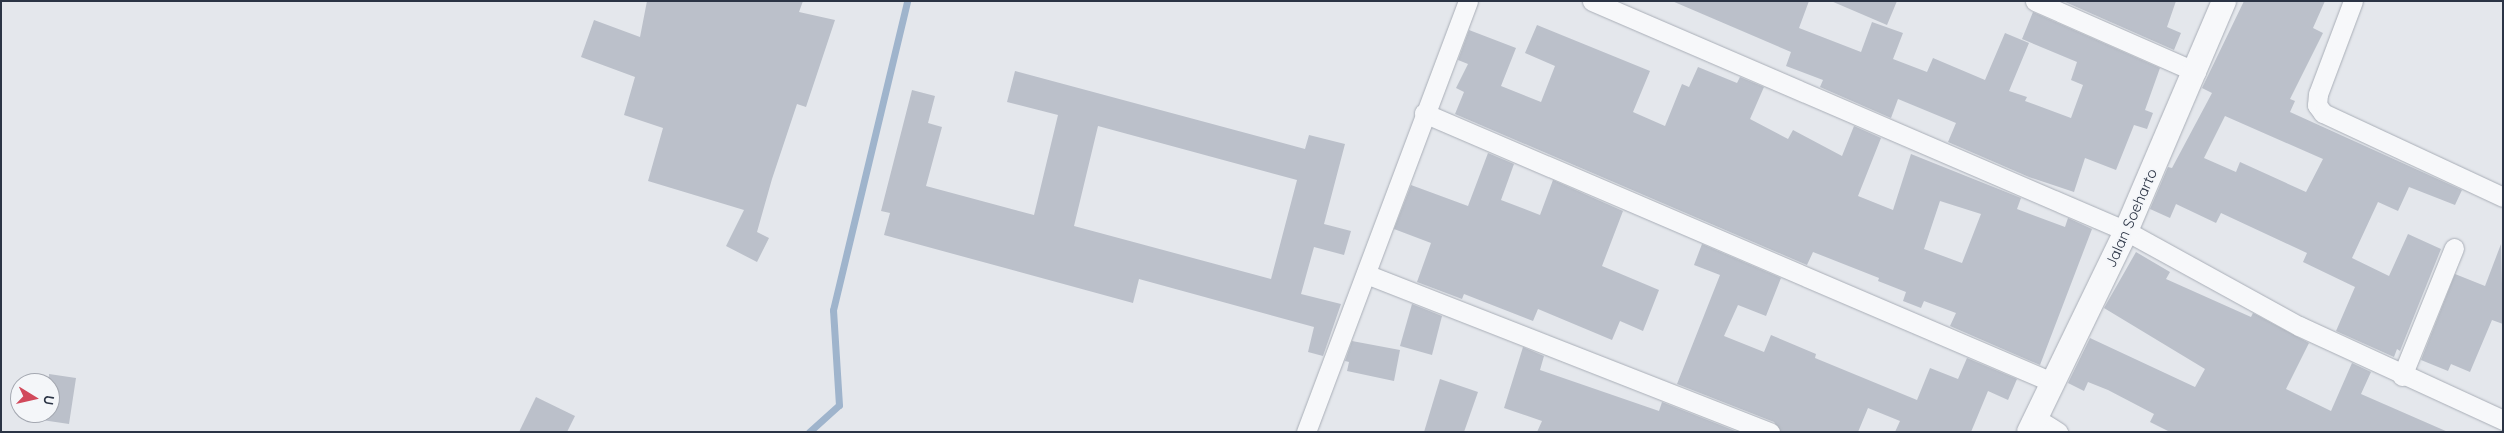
<!DOCTYPE html>
<html>
<head>
<meta charset="utf-8">
<style>
	body { margin:0 }
	#map { position:relative; width:2504px; height:433px; overflow:hidden; background:#e4e7ec; font-family:Quicksand,sans-serif }
	div>[style] { position:absolute }
	.stream>* { height:7px; margin:-3.5px; padding:0 3.5px; transform-origin:3.5px; border-radius:3.5px; background:#9fb4cc }
	.building>* { inset:0; background:#bbc0ca }
	.roads { filter:drop-shadow(0 0 1px #a9aeb7) drop-shadow(0 0 1px #a9aeb7) }
	.minor>* { height:19px; margin:-9.5px; padding:0 9.5px; transform-origin:9.5px; border-radius:9.5px; background:#f7f8fa }
	.tertiary>* { height:24px; margin:-12px; padding:0 12px; transform-origin:12px; border-radius:12px; background:#f7f8fa }
	span { translate:-50% -50%; white-space:nowrap; text-align:center; line-height:1.15; -webkit-text-stroke:4px #f4f6f9; paint-order:stroke }
	.street-label { font-size:15px; color:#2b3445 }
	.frame { position:absolute; inset:0; border:2px solid #2b3445; pointer-events:none }
	.north { position:absolute; left:10px; top:373px; width:50px; height:50px; box-sizing:border-box; background:#f4f6f9; border:1px solid #a4a8b1; border-radius:50%; rotate:99deg; font-size:14px; font-weight:700; line-height:20px; text-align:center; color:#2b3445 }
	.north::after { content:''; display:block; margin:auto; width:18px; height:22px; background:#d1495b; clip-path:polygon(50% 0,100% 100%,50% 72%,0 100%) }
</style>
</head>
<body>
<div id="map">
	<div class="stream">
		<i style="left:809px;top:432px;width:40px;rotate:-42deg"></i>
		<i style="left:839px;top:405px;width:95px;rotate:-93.6deg"></i>
		<i style="left:833px;top:310px;width:318px;rotate:-76.5deg"></i>
	</div>
	<div class="building">
		<i style="clip-path:polygon(647px 1px,803px 1px,799px 12px,835px 20px,806px 107px,797px 104px,772px 179px,757px 232px,769px 238px,757px 262px,726px 246px,744px 210px,648px 181px,663px 128px,624px 115px,635px 77px,581px 57px,594px 20px,640px 37px)"></i>
		<i style="clip-path:polygon(1672px 1px,1809px 1px,1799px 28px,1861px 52px,1872px 22px,1903px 33px,1893px 59px,1927px 72px,1933px 58px,1985px 80px,2005px 33px,2029px 43px,2009px 91px,2027px 97px,2025px 101px,2071px 118px,2083px 85px,2071px 80px,2077px 62px,2022px 39px,2033px 12px,2160px 68px,2145px 110px,2153px 113px,2147px 129px,2134px 125px,2116px 170px,2085px 158px,2074px 192px,2029px 177px,1948px 142px,1956px 123px,1898px 99px,1891px 118px,1820px 87px,1823px 80px,1786px 66px,1791px 52px)"></i>
		<i style="clip-path:polygon(1831px 1px,1897px 1px,1887px 25px)"></i>
		<i style="clip-path:polygon(2063px 1px,2176px 1px,2167px 27px,2181px 33px,2174px 50px)"></i>
		<i style="clip-path:polygon(evenodd,2244px 1px,2325px 1px,2313px 28px,2323px 33px,2290px 99px,2295px 101px,2290px 112px,2462px 190px,2455px 205px,2409px 187px,2398px 211px,2378px 202px,2352px 258px,2389px 276px,2408px 234px,2441px 249px,2400px 351px,2397px 349px,2394px 357px,2336px 331px,2355px 287px,2303px 262px,2307px 253px,2221px 213px,2216px 223px,2176px 204px,2170px 218px,2150px 209px,2168px 167px,2172px 168px,2212px 93px,2202px 88px,2244px 1px,2225px 116px,2323px 159px,2306px 192px,2240px 162px,2236px 172px,2204px 158px,2225px 116px)"></i>
		<i style="clip-path:polygon(evenodd,1537px 25px,1650px 71px,1633px 112px,1665px 126px,1682px 84px,1689px 87px,1698px 67px,1737px 83px,1740px 77px,1764px 87px,1750px 119px,1788px 139px,1793px 130px,1842px 156px,1854px 126px,1881px 138px,1858px 196px,1893px 210px,1911px 154px,2021px 198px,2017px 209px,2065px 227px,2068px 218px,2092px 229px,2040px 365px,1950px 326px,1956px 313px,1924px 301px,1921px 308px,1903px 301px,1906px 292px,1878px 281px,1879px 278px,1813px 252px,1807px 265px,1455px 114px,1464px 92px,1456px 88px,1468px 64px,1458px 60px,1469px 30px,1516px 48px,1501px 86px,1541px 102px,1555px 66px,1525px 53px,1537px 25px,1940px 201px,1981px 214px,1962px 263px,1924px 249px,1940px 201px)"></i>
		<i style="clip-path:polygon(evenodd,1015px 71px,1305px 149px,1309px 135px,1345px 144px,1324px 224px,1351px 231px,1344px 255px,1314px 247px,1301px 294px,1341px 304px,1323px 356px,1308px 352px,1314px 327px,1139px 279px,1133px 303px,884px 235px,890px 213px,881px 211px,912px 90px,935px 96px,928px 123px,942px 127px,926px 186px,1034px 215px,1058px 115px,1007px 102px,1015px 71px,1098px 126px,1297px 180px,1271px 279px,1074px 226px,1098px 126px)"></i>
		<i style="clip-path:polygon(1488px 153px,1514px 164px,1501px 200px,1540px 215px,1553px 180px,1623px 211px,1602px 266px,1659px 290px,1643px 331px,1620px 321px,1612px 340px,1538px 309px,1533px 321px,1464px 294px,1462px 299px,1417px 282px,1431px 243px,1394px 229px,1411px 185px,1468px 206px)"></i>
		<i style="clip-path:polygon(1702px 244px,1781px 278px,1766px 316px,1738px 305px,1724px 336px,1764px 352px,1771px 335px,1816px 354px,1815px 358px,1917px 400px,1930px 368px,1958px 379px,1967px 358px,2017px 379px,2008px 400px,1988px 391px,1971px 432px,1895px 432px,1900px 421px,1868px 408px,1858px 432px,1781px 432px,1774px 422px,1677px 384px,1720px 275px,1694px 265px)"></i>
		<i style="clip-path:polygon(2501px 244px,2503px 324px,2492px 320px,2470px 372px,2451px 364px,2448px 371px,2421px 360px,2455px 274px,2485px 286px)"></i>
		<i style="clip-path:polygon(2136px 252px,2170px 272px,2166px 279px,2251px 317px,2253px 313px,2309px 343px,2286px 389px,2331px 411px,2352px 363px,2371px 372px,2361px 394px,2448px 432px,2170px 432px,2150px 422px,2154px 414px,2108px 390px,2088px 382px,2084px 391px,2068px 383px,2090px 338px,2195px 387px,2205px 369px,2104px 308px)"></i>
		<i style="clip-path:polygon(1412px 304px,1442px 316px,1432px 355px,1400px 346px)"></i>
		<i style="clip-path:polygon(1352px 341px,1400px 350px,1394px 381px,1347px 371px,1349px 362px,1345px 361px)"></i>
		<i style="clip-path:polygon(1523px 347px,1544px 356px,1540px 370px,1659px 411px,1662px 402px,1738px 432px,1537px 432px,1542px 421px,1504px 408px)"></i>
		<i style="clip-path:polygon(49px 374px,76px 378px,69px 424px,42px 420px,43px 413px,50px 413px)"></i>
		<i style="clip-path:polygon(1440px 379px,1478px 392px,1464px 432px,1424px 432px)"></i>
		<i style="clip-path:polygon(536px 397px,575px 416px,567px 432px,519px 432px)"></i>
	</div>
	<div class="roads">
		<div class="minor">
			<i style="left:1592px;top:1px;width:581px;rotate:23.3deg"></i>
			<i style="left:2126px;top:231px;width:197px;rotate:28.8deg"></i>
			<i style="left:2299px;top:326px;width:225px;rotate:24.7deg"></i>
			<i style="left:2035px;top:1px;width:176px;rotate:23.8deg"></i>
			<i style="left:2353px;top:1px;width:99px;rotate:110.6deg"></i>
			<i style="left:2318px;top:94px;width:11px;rotate:95deg"></i>
			<i style="left:2317px;top:105px;width:10px;rotate:53deg"></i>
			<i style="left:2323px;top:113px;width:199px;rotate:25deg"></i>
			<i style="left:1424px;top:113px;width:685px;rotate:23.2deg"></i>
			<i style="left:1366px;top:274px;width:434px;rotate:21.4deg"></i>
			<i style="left:2402px;top:376px;width:138px;rotate:-67.9deg"></i>
			<i style="left:2037px;top:419px;width:25px;rotate:32deg"></i>
			<i style="left:1306px;top:432px;width:460px;rotate:-69.4deg"></i>
		</div>
		<div class="tertiary">
			<i style="left:2029px;top:432px;width:223px;rotate:-64.2deg"></i>
			<i style="left:2126px;top:231px;width:250px;rotate:-66.9deg"></i>
		</div>
	</div>
	<div class="street-label">
		<span style="left:2131px;top:218px;rotate:-66deg">Jalan Soeharto</span>
	</div>
	<div class="frame"></div>
	<div class="north">U</div>
</div>
</body>
</html>
